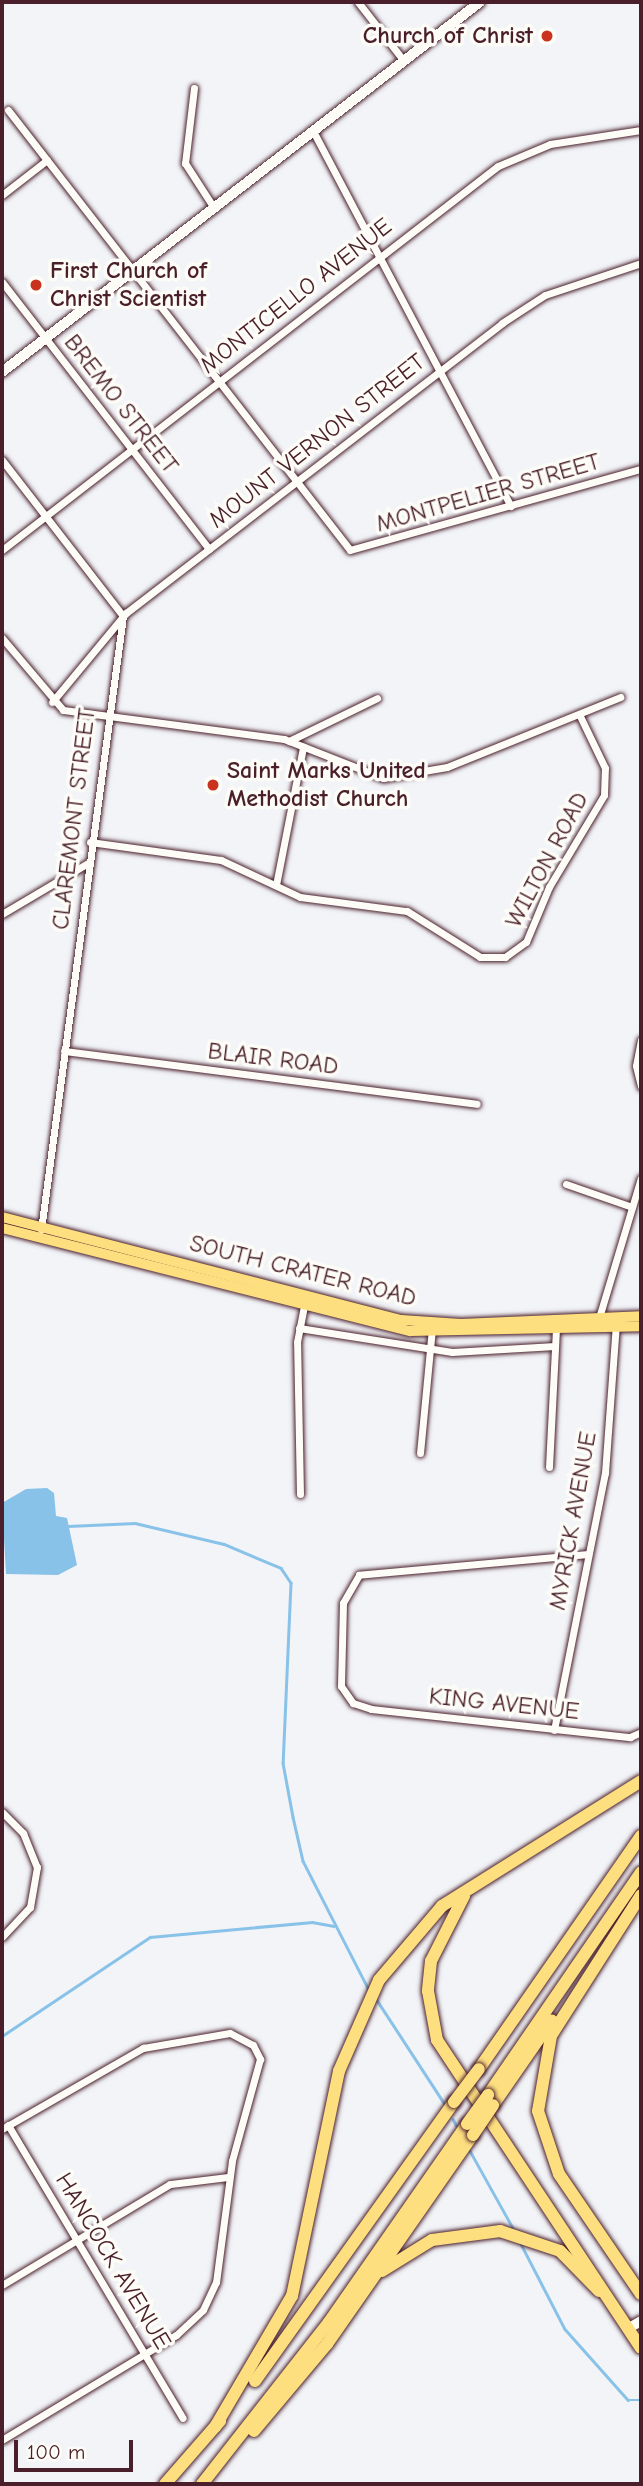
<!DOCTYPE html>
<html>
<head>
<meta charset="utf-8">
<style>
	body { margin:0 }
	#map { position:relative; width:643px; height:2486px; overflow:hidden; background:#f2f4f8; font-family:"Comic Neue",sans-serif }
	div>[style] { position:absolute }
	.water>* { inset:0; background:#89c2e8 }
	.stream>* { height:2.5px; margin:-1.25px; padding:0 1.25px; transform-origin:1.25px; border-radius:1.25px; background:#89c2e8 }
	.roads { filter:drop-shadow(0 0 2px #4a1f2b) drop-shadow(0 0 2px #4a1f2b) }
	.street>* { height:7px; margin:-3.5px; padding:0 3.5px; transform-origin:3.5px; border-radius:3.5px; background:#fdfcf7 }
	.secondary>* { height:10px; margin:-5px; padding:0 5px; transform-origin:5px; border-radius:5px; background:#fdfcf7 }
	.primary>* { height:10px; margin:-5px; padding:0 5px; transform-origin:5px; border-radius:5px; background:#fedf80 }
	.highway>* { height:12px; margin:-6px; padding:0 6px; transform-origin:6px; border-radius:6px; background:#fedf80 }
	.bridges { filter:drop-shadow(0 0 2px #4a1f2b) drop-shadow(0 0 2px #4a1f2b) }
	.highway-bridge>* { height:12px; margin:-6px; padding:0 6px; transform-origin:6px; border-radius:6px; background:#fedf80 }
	.dots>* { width:19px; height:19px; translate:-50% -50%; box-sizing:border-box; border:4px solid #fdfcf7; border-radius:50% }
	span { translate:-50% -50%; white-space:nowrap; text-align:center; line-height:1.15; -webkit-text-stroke:7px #fdfcf7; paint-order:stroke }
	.poi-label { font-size:24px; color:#4a1f2b; font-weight:700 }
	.right { translate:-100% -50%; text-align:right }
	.left { translate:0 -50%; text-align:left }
	.street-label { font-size:24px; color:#4a1f2b }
	.frame { position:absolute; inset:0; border:4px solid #4a1f2b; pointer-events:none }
	.scale { position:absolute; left:14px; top:2440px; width:119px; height:32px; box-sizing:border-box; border:4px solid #4a1f2b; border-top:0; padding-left:9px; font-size:21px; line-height:24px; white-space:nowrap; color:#4a1f2b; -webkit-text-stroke:5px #fdfcf7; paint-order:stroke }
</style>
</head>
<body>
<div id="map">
	<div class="water">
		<i style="clip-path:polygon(47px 1488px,54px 1493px,56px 1516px,67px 1518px,77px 1565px,58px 1575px,6px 1574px,2px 1503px,26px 1489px)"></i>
	</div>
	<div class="stream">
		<i style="left:68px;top:1526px;width:67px;rotate:-2.6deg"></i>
		<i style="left:135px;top:1523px;width:91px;rotate:13.3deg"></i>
		<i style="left:224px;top:1544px;width:62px;rotate:22.8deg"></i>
		<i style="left:281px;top:1568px;width:18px;rotate:56deg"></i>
		<i style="left:291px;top:1583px;width:180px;rotate:92.5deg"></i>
		<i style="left:283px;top:1763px;width:55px;rotate:79.5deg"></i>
		<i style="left:293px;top:1817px;width:45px;rotate:77.2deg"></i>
		<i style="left:303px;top:1861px;width:143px;rotate:62.9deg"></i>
		<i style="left:375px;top:1997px;width:126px;rotate:56.9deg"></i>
		<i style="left:2px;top:2036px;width:178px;rotate:-33.8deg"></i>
		<i style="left:150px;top:1937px;width:163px;rotate:-5.3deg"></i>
		<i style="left:312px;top:1922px;width:22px;rotate:10deg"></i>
		<i style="left:453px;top:2119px;width:7px;rotate:63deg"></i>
		<i style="left:469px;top:2149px;width:90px;rotate:60.9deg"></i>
		<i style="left:520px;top:2242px;width:98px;rotate:62.7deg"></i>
		<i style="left:565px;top:2329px;width:95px;rotate:48.4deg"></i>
		<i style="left:628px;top:2400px;width:13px"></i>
	</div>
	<div class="roads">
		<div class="street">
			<i style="left:358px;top:2px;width:75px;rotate:52.1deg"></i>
			<i style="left:194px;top:88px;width:76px;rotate:96.8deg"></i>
			<i style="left:185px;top:163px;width:54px;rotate:57.2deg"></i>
			<i style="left:8px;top:110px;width:557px;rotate:52.14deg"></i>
			<i style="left:350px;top:550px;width:302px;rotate:-15.6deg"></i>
			<i style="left:313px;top:131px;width:424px;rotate:62.2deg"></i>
			<i style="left:2px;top:195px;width:57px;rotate:-37.9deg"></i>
			<i style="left:2px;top:282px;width:338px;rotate:52.2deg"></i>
			<i style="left:2px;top:460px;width:197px;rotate:52.2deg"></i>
			<i style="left:123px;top:616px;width:619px;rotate:97.61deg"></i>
			<i style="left:2px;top:550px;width:627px;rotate:-37.75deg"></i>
			<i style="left:498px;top:166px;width:56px;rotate:-22.9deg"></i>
			<i style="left:550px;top:144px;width:92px;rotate:-8.7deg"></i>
			<i style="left:2px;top:638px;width:94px;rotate:49.7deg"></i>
			<i style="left:63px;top:710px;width:223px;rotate:7.5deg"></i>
			<i style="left:284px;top:739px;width:106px;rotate:21.5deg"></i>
			<i style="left:383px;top:778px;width:65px;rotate:-9.8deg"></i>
			<i style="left:447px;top:767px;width:187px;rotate:-22deg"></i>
			<i style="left:52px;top:702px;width:116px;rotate:-50.3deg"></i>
			<i style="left:126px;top:613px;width:475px;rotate:-37.6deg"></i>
			<i style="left:502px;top:323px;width:51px;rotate:-33.1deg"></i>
			<i style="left:545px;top:295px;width:101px;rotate:-18.4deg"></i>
			<i style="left:289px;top:741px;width:98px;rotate:-26deg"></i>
			<i style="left:90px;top:842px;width:132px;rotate:7.8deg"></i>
			<i style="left:221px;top:860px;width:87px;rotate:25.1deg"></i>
			<i style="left:300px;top:897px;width:108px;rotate:7.5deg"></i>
			<i style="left:407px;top:911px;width:86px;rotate:32.2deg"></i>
			<i style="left:480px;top:957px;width:25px"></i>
			<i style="left:505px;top:957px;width:26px;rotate:-36deg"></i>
			<i style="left:526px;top:942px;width:60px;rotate:-67.3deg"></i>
			<i style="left:549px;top:887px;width:107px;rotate:-59.1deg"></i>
			<i style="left:604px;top:795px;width:27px;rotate:-88deg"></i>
			<i style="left:605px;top:768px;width:58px;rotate:-115.7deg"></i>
			<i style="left:276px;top:885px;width:141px;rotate:-78.9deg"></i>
			<i style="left:2px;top:914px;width:100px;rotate:-30.7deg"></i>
			<i style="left:641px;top:1040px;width:26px;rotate:101deg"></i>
			<i style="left:636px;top:1066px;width:21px;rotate:76deg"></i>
			<i style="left:64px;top:1051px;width:416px;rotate:7.3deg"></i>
			<i style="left:566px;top:1184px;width:70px;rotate:19.2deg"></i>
			<i style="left:598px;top:1321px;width:149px;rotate:-73.3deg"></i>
			<i style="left:299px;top:1328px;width:155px;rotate:8.9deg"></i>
			<i style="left:452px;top:1352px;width:103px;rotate:-3.3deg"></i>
			<i style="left:420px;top:1453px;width:126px;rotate:-84.5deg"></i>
			<i style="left:549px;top:1467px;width:137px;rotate:-87.1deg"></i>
			<i style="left:300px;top:1494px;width:152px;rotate:-91.1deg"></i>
			<i style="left:297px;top:1342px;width:36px;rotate:-79deg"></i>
			<i style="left:588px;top:1554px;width:230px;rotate:174.8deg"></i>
			<i style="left:359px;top:1575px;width:32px;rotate:120deg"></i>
			<i style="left:343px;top:1603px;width:83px;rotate:91.4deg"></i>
			<i style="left:341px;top:1686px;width:21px;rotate:55deg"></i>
			<i style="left:353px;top:1703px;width:19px;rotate:18deg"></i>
			<i style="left:371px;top:1709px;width:261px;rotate:6.2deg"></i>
			<i style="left:630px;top:1737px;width:12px;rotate:-24deg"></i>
			<i style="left:554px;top:1730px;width:262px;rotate:-78.8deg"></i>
			<i style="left:605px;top:1473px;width:149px;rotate:-85.8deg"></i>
			<i style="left:2px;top:1812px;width:30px;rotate:45deg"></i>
			<i style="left:23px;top:1833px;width:37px;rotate:68deg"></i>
			<i style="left:37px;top:1867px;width:41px;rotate:99.9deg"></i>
			<i style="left:30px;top:1907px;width:41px;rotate:133deg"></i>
			<i style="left:8px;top:2125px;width:341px;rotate:59.2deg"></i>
			<i style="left:2px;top:2129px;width:163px;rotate:-29.9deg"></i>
			<i style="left:143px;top:2048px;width:88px;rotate:-9.8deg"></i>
			<i style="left:230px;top:2033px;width:26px;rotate:28deg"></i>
			<i style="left:253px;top:2045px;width:16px;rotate:63deg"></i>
			<i style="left:260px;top:2059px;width:106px;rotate:105.4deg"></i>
			<i style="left:232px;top:2161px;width:122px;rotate:97.5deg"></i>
			<i style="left:216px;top:2282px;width:31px;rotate:115deg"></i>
			<i style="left:203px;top:2310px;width:37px;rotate:137deg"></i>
			<i style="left:176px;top:2335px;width:203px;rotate:148.9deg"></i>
			<i style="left:2px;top:2285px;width:196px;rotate:-31deg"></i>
			<i style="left:170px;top:2184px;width:59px;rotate:-6.8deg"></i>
		</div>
		<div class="secondary">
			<i style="left:2px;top:372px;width:604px;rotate:-37.74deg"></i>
			<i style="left:629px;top:2328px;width:14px;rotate:-30deg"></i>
		</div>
		<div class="primary">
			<i style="left:2px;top:1217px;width:412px;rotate:14.5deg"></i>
			<i style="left:401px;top:1320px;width:60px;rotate:3.8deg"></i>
			<i style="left:461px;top:1324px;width:180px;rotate:-2.5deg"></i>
			<i style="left:2px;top:1228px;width:421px;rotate:14.2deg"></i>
			<i style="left:410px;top:1331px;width:231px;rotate:-1.2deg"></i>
		</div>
		<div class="highway">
			<i style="left:641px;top:1895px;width:167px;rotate:122.6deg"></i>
			<i style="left:551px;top:2036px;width:76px;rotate:99.8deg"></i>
			<i style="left:538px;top:2111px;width:66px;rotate:71.6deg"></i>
			<i style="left:559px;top:2174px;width:145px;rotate:55.7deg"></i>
			<i style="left:464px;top:1896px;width:73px;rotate:116.9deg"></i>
			<i style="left:431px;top:1961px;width:30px;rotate:96deg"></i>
			<i style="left:428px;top:1991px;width:50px;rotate:79.6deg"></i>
			<i style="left:437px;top:2040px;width:369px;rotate:56.5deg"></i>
			<i style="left:479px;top:2069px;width:284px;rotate:-55.2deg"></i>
			<i style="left:488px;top:2095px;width:270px;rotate:-55.5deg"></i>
			<i style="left:493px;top:2105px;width:103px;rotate:-55.2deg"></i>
			<i style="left:382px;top:2271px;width:59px;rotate:-31.8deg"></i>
			<i style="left:432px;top:2240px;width:69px;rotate:-7.5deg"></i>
			<i style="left:500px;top:2231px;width:63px;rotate:18.4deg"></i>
			<i style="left:560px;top:2251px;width:56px;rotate:45.7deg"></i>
			<i style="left:255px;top:2381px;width:343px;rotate:-54.5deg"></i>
			<i style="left:215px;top:2427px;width:152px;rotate:-59.6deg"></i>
			<i style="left:292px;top:2296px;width:230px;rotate:-78.2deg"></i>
			<i style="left:339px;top:2071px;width:99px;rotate:-66.3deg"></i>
			<i style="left:379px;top:1980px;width:97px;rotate:-49.6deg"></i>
			<i style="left:442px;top:1906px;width:235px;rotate:-32.1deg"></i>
			<i style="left:254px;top:2431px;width:114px;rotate:-50deg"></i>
			<i style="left:327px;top:2344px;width:255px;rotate:-55.1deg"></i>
			<i style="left:165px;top:2484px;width:84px;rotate:-48.9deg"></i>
			<i style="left:202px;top:2484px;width:206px;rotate:-51.9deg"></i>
			<i style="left:329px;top:2322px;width:241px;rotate:-55.1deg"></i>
		</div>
	</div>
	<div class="bridges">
		<div class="highway-bridge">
			<i style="left:454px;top:2102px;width:41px;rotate:-52.9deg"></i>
			<i style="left:467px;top:2124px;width:36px;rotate:-54deg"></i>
			<i style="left:473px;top:2135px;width:36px;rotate:-56deg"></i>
		</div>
	</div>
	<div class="dots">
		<i style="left:547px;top:36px;background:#c8321e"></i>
		<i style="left:36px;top:285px;background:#c8321e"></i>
		<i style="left:213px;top:785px;background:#c8321e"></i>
	</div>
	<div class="poi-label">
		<span class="right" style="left:533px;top:36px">Church of Christ</span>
		<span class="left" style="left:50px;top:285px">First Church of<br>Christ Scientist</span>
		<span class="left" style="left:227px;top:785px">Saint Marks United<br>Methodist Church</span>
	</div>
	<div class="street-label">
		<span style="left:296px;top:296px;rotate:-38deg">MONTICELLO AVENUE</span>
		<span style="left:121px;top:404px;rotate:52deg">BREMO STREET</span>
		<span style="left:317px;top:441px;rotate:-38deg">MOUNT VERNON STREET</span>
		<span style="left:488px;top:493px;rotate:-16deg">MONTPELIER STREET</span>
		<span style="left:74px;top:819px;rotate:-83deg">CLAREMONT STREET</span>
		<span style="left:547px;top:860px;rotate:-62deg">WILTON ROAD</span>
		<span style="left:273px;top:1059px;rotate:7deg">BLAIR ROAD</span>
		<span style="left:303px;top:1271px;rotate:14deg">SOUTH CRATER ROAD</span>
		<span style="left:573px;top:1521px;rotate:-80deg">MYRICK AVENUE</span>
		<span style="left:504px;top:1704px;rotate:6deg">KING AVENUE</span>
		<span style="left:113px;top:2261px;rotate:59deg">HANCOCK AVENUE</span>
	</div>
	<div class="frame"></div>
	<div class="scale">100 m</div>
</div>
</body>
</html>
